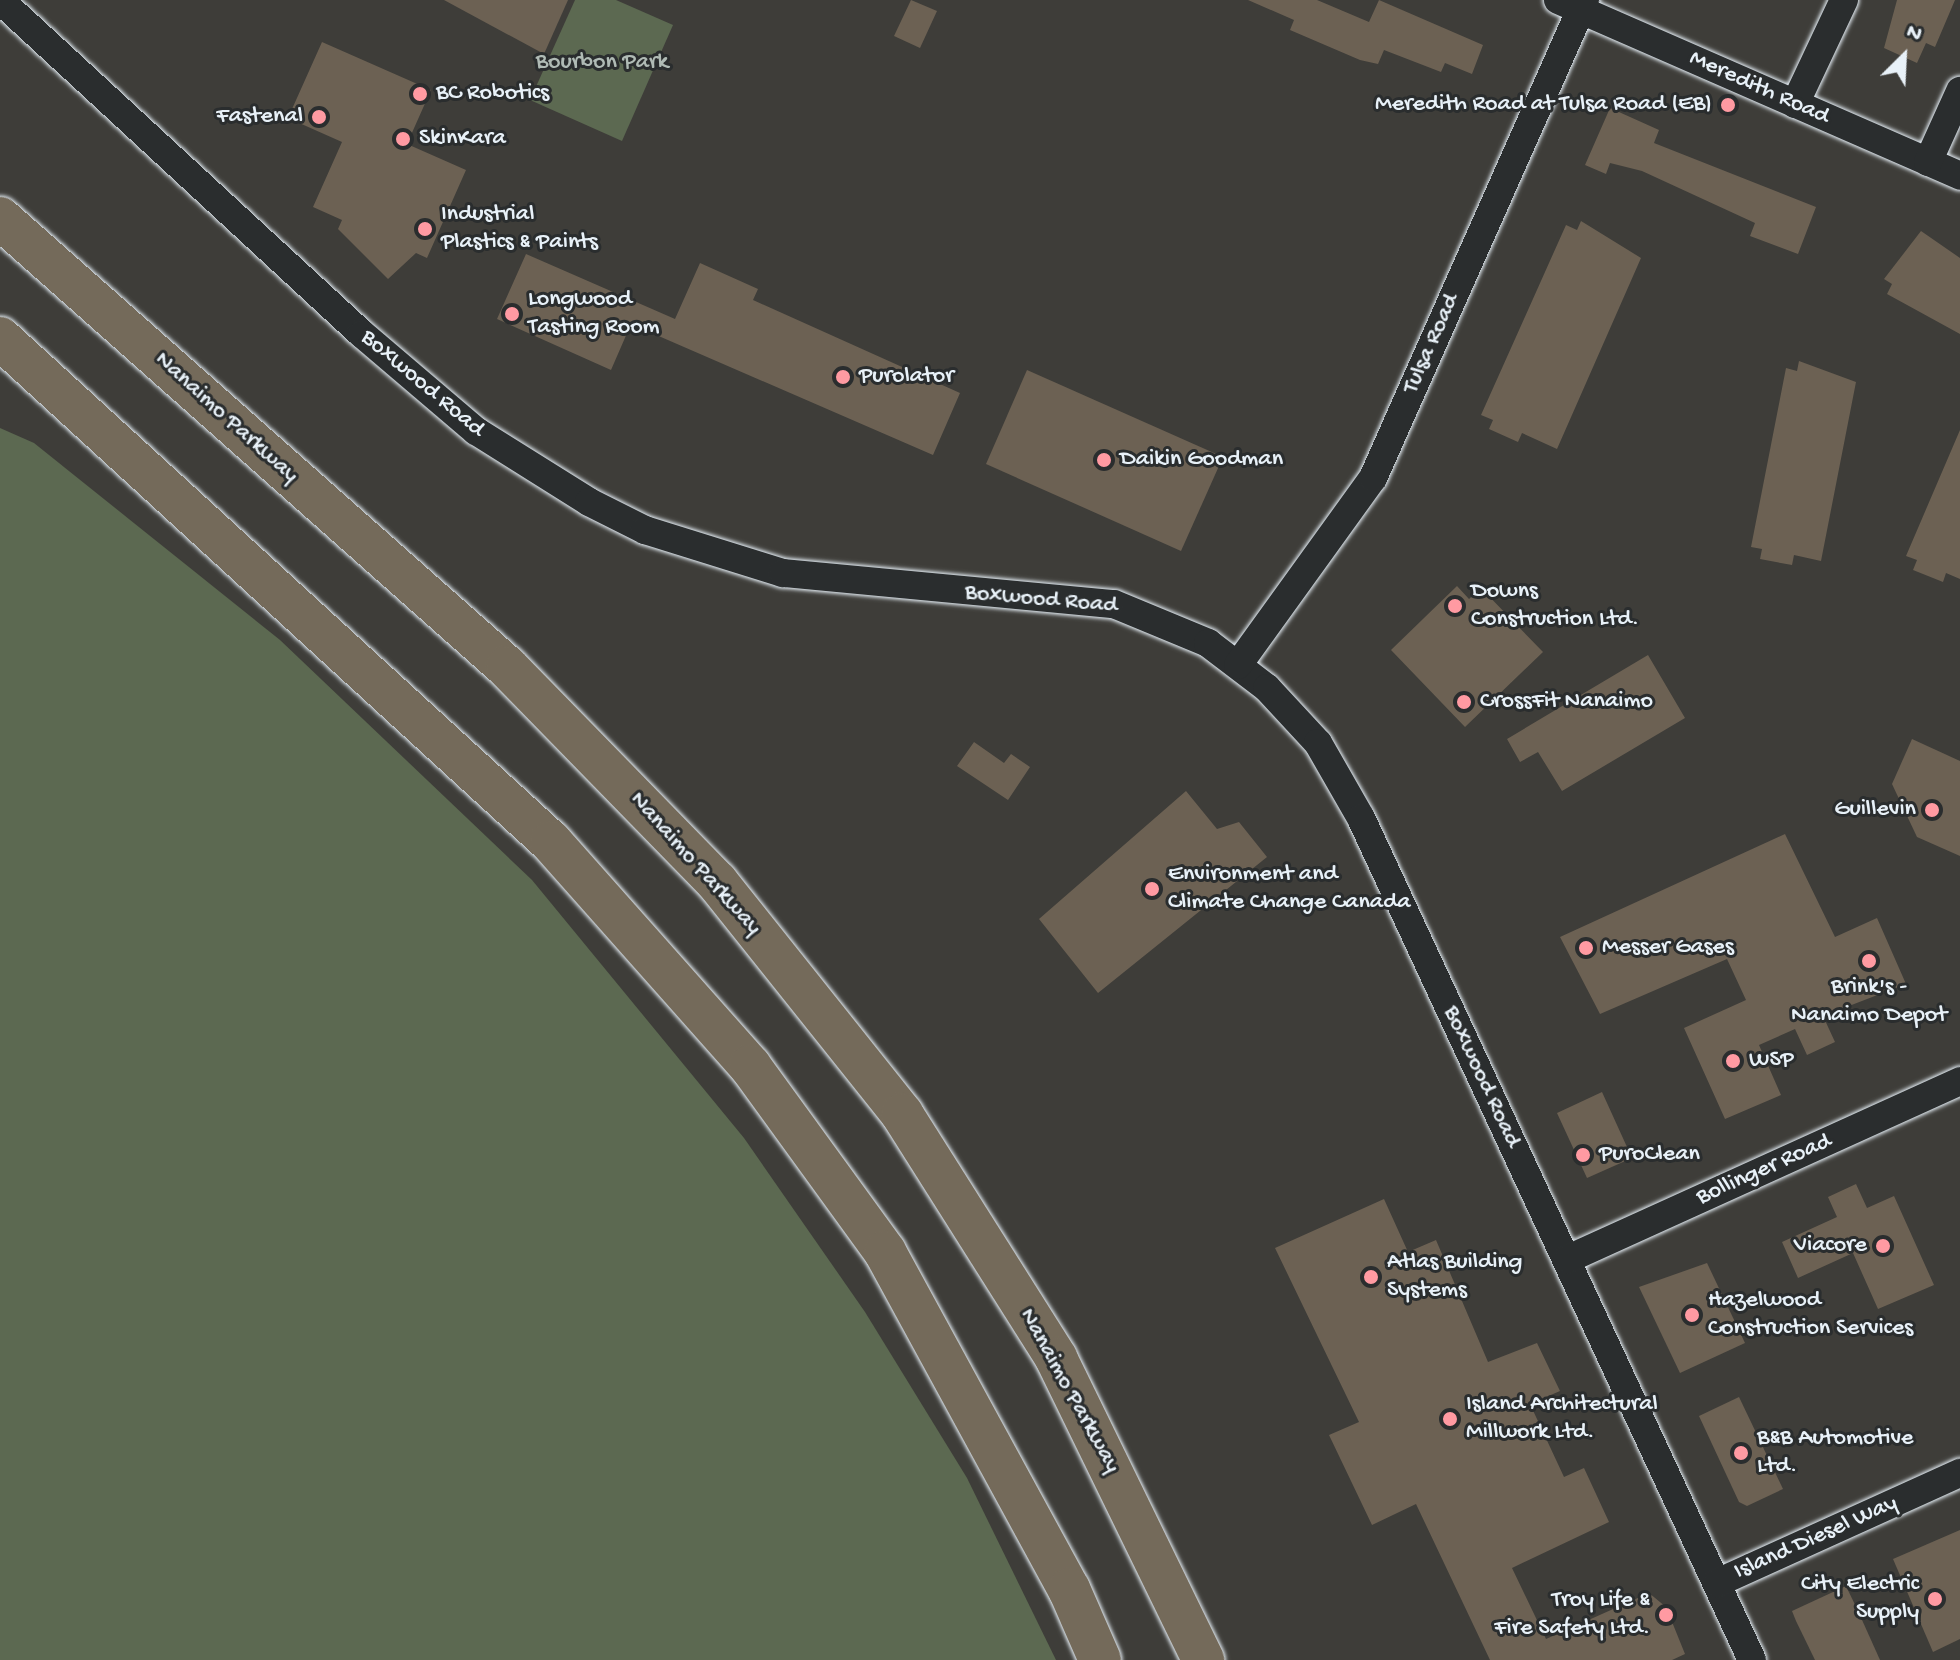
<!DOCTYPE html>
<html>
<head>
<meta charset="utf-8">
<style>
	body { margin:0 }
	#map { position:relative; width:1960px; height:1660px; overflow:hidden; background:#3e3d39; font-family:"Gochi Hand",sans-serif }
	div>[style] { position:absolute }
	.green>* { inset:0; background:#5c6951 }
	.building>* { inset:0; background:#6c6153 }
	.roads { filter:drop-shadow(0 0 2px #e8f1f8) drop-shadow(0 0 2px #e8f1f8) }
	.minor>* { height:28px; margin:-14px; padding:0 14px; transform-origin:14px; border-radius:14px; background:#2a2d2e }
	.highway>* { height:42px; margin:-21px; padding:0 21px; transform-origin:21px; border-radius:21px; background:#746a5a }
	.dots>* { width:22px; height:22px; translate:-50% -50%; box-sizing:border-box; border:4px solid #2a2d2e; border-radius:50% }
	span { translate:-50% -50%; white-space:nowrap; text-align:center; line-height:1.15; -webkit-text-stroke:6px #2a2d2e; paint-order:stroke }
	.park-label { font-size:24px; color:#b0bbb5 }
	.street-label { font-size:24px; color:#e8f1f8 }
	.poi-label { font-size:24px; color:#e8f1f8 }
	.left { translate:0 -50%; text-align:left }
	.right { translate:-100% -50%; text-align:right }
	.north { position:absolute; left:1864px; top:16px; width:80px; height:80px; -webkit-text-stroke:6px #2a2d2e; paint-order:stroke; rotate:24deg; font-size:22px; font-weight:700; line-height:32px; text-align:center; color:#e8f1f8 }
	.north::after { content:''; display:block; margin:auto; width:28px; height:36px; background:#e8f1f8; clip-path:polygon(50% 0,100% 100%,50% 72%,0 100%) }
</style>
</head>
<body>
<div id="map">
	<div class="green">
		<i style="clip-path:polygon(575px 0,616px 0,673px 25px,622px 141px,530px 100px)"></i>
		<i style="clip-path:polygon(0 428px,34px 443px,280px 640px,532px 880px,744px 1138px,865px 1312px,967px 1478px,1056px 1660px,0 1660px)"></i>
	</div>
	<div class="building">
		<i style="clip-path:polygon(444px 0,568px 0,544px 54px)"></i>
		<i style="clip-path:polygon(911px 0,937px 11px,920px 48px,894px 36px)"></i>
		<i style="clip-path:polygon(1248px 0,1317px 0,1369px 22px,1379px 0,1483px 45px,1472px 74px,1445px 63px,1441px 72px,1384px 50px,1378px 64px,1360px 60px,1290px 30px,1294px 20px)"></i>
		<i style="clip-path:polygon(1897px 0,1955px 0,1935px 47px,1926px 43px,1917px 63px,1884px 48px)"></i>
		<i style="clip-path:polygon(322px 42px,431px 90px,407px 144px,466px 170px,427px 258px,416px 253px,388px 279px,338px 229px,342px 220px,313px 207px,342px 142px,288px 118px)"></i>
		<i style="clip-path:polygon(1610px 108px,1659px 130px,1654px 143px,1816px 207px,1798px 254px,1750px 236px,1755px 223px,1642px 171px,1610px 163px,1606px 174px,1585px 165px)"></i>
		<i style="clip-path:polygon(1581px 221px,1641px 258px,1557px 449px,1522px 433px,1518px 442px,1489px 429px,1493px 420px,1481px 415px,1566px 225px,1577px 230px)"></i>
		<i style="clip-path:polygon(1921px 231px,1960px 258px,1960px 334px,1887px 294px,1892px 284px,1884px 279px)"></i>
		<i style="clip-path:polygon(526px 254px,675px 319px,700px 263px,758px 289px,753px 300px,960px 393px,933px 455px,631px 324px,611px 370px,497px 319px)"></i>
		<i style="clip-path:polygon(1799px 361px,1856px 382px,1821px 561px,1794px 555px,1792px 565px,1760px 559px,1762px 549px,1751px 547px,1786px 368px,1797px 371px)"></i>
		<i style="clip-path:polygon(1027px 370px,1223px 457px,1181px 551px,986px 464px)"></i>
		<i style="clip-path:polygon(1960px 430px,1960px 579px,1946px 573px,1943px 582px,1913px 570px,1917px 560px,1906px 556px)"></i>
		<i style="clip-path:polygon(1457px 586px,1469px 599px,1481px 588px,1543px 652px,1465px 727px,1391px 650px)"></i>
		<i style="clip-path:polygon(1648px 655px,1685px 718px,1562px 791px,1538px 752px,1520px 762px,1507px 739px)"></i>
		<i style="clip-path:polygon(1912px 739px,1960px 761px,1960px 856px,1917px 837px,1892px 784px)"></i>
		<i style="clip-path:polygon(974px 742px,1004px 763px,1011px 754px,1030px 767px,1008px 800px,957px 766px)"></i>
		<i style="clip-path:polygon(1186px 791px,1217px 829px,1239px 822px,1267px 857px,1098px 993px,1039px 919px)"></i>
		<i style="clip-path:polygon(1785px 834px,1835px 937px,1877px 918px,1906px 984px,1823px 1016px,1835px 1042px,1807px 1055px,1795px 1029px,1759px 1045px,1781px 1095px,1725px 1119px,1684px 1028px,1746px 1000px,1727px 959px,1600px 1014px,1560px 937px)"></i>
		<i style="clip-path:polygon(1602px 1092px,1632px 1158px,1587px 1178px,1557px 1113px)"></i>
		<i style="clip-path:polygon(1856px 1184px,1867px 1208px,1894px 1196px,1934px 1285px,1878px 1309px,1853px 1253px,1798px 1278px,1782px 1242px,1837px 1217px,1828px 1197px)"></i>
		<i style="clip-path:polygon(1384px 1199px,1408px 1252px,1436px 1240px,1488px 1362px,1537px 1343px,1560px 1391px,1530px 1404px,1564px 1477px,1584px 1468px,1609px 1522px,1512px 1568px,1546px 1639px,1649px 1593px,1666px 1607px,1685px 1654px,1672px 1660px,1490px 1660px,1416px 1504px,1372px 1525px,1329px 1435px,1359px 1422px,1275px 1248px)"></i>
		<i style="clip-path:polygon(1707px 1263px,1745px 1343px,1680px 1373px,1639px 1287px)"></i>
		<i style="clip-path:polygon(1739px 1397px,1783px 1489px,1747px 1506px,1739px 1502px,1699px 1416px)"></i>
		<i style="clip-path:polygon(1960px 1530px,1960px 1639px,1933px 1652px,1893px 1559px)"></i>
		<i style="clip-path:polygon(1846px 1586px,1858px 1611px,1880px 1660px,1815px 1660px,1796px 1621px,1792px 1611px)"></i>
	</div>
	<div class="roads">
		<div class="minor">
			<i style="left:0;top:0;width:493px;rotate:42.7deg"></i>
			<i style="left:362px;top:334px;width:150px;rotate:40.4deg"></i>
			<i style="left:476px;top:431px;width:133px;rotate:32.1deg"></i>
			<i style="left:589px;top:502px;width:63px;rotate:26.6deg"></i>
			<i style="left:645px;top:530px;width:145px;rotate:17.3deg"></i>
			<i style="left:783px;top:573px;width:332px;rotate:5.4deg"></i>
			<i style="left:1114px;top:604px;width:102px;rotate:22.5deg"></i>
			<i style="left:1208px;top:643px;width:74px;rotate:37.3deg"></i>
			<i style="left:1267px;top:688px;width:75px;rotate:47.2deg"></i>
			<i style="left:1318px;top:743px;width:86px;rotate:60.2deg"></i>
			<i style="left:1361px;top:818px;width:928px;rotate:65.09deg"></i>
			<i style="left:1558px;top:0;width:439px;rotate:23.6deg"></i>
			<i style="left:1795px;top:104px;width:115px;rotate:-64.8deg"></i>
			<i style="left:1928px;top:162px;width:78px;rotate:-65.7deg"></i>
			<i style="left:1238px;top:665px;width:231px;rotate:-54.2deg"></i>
			<i style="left:1373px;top:478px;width:523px;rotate:-66.08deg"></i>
			<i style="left:1568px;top:1259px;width:431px;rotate:-24.4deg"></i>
			<i style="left:1717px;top:1583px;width:267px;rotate:-24.4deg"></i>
		</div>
		<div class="highway">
			<i style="left:0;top:218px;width:677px;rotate:41.53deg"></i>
			<i style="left:507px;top:667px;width:301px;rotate:45.7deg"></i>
			<i style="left:717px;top:882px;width:297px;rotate:51.4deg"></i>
			<i style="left:902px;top:1114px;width:289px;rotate:57.7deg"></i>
			<i style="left:1056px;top:1358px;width:336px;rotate:64deg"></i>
			<i style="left:0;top:338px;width:747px;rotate:42.45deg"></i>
			<i style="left:551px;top:842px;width:300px;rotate:48.4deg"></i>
			<i style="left:750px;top:1066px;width:230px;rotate:54deg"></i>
			<i style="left:885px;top:1252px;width:384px;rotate:61.4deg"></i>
			<i style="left:1069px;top:1589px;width:77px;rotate:66.4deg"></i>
		</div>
	</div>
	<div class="dots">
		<i style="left:420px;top:94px;background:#ff9aa2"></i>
		<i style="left:1728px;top:105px;background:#ff9aa2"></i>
		<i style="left:319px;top:117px;background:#ff9aa2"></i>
		<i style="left:403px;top:139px;background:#ff9aa2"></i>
		<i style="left:425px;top:229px;background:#ff9aa2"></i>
		<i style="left:512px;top:314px;background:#ff9aa2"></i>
		<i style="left:843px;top:377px;background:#ff9aa2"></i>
		<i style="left:1104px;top:460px;background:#ff9aa2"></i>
		<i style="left:1455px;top:606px;background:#ff9aa2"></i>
		<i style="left:1464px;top:702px;background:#ff9aa2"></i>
		<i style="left:1932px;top:810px;background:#ff9aa2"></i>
		<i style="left:1152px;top:889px;background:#ff9aa2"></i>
		<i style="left:1586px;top:948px;background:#ff9aa2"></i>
		<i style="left:1869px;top:961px;background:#ff9aa2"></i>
		<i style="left:1733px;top:1061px;background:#ff9aa2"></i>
		<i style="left:1583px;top:1155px;background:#ff9aa2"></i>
		<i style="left:1883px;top:1246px;background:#ff9aa2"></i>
		<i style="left:1371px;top:1277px;background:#ff9aa2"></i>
		<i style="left:1692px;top:1315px;background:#ff9aa2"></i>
		<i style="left:1450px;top:1419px;background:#ff9aa2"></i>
		<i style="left:1741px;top:1453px;background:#ff9aa2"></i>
		<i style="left:1935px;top:1599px;background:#ff9aa2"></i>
		<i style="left:1666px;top:1615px;background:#ff9aa2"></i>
	</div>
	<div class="park-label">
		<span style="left:602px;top:63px">Bourbon Park</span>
	</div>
	<div class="street-label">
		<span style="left:1759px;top:88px;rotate:24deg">Meredith Road</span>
		<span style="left:1432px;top:344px;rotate:-66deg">Tulsa Road</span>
		<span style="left:422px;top:384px;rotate:40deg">Boxwood Road</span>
		<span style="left:226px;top:418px;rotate:42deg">Nanaimo Parkway</span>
		<span style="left:1041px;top:600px;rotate:5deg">Boxwood Road</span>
		<span style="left:695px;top:864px;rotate:48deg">Nanaimo Parkway</span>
		<span style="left:1481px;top:1077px;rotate:65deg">Boxwood Road</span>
		<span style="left:1764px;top:1170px;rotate:-24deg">Bollinger Road</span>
		<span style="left:1069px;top:1391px;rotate:61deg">Nanaimo Parkway</span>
		<span style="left:1816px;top:1538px;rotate:-24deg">Island Diesel Way</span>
	</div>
	<div class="poi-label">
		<span class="left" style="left:436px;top:94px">BC Robotics</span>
		<span class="right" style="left:1712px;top:105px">Meredith Road at Tulsa Road (EB)</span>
		<span class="right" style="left:303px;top:117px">Fastenal</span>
		<span class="left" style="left:419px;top:139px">SkinKara</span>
		<span class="left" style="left:441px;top:229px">Industrial<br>Plastics &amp; Paints</span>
		<span class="left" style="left:528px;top:314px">Longwood<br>Tasting Room</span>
		<span class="left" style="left:859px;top:377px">Purolator</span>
		<span class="left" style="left:1120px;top:460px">Daikin Goodman</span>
		<span class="left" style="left:1471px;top:606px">Downs<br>Construction Ltd.</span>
		<span class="left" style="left:1480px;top:702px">CrossFit Nanaimo</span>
		<span class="right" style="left:1916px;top:810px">Guillevin</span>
		<span class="left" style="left:1168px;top:889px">Environment and<br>Climate Change Canada</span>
		<span class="left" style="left:1602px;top:948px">Messer Gases</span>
		<span style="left:1869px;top:1002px">Brink's -<br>Nanaimo Depot</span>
		<span class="left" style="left:1749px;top:1061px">WSP</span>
		<span class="left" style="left:1599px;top:1155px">PuroClean</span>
		<span class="right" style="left:1867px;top:1246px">Viacore</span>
		<span class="left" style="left:1387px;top:1277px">Atlas Building<br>Systems</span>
		<span class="left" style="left:1708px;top:1315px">Hazelwood<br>Construction Services</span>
		<span class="left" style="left:1466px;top:1419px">Island Architectural<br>Millwork Ltd.</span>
		<span class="left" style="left:1757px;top:1453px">B&amp;B Automotive<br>Ltd.</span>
		<span class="right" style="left:1919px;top:1599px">City Electric<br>Supply</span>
		<span class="right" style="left:1650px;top:1615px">Troy Life &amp;<br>Fire Safety Ltd.</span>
	</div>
	<div class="north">N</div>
</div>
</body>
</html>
